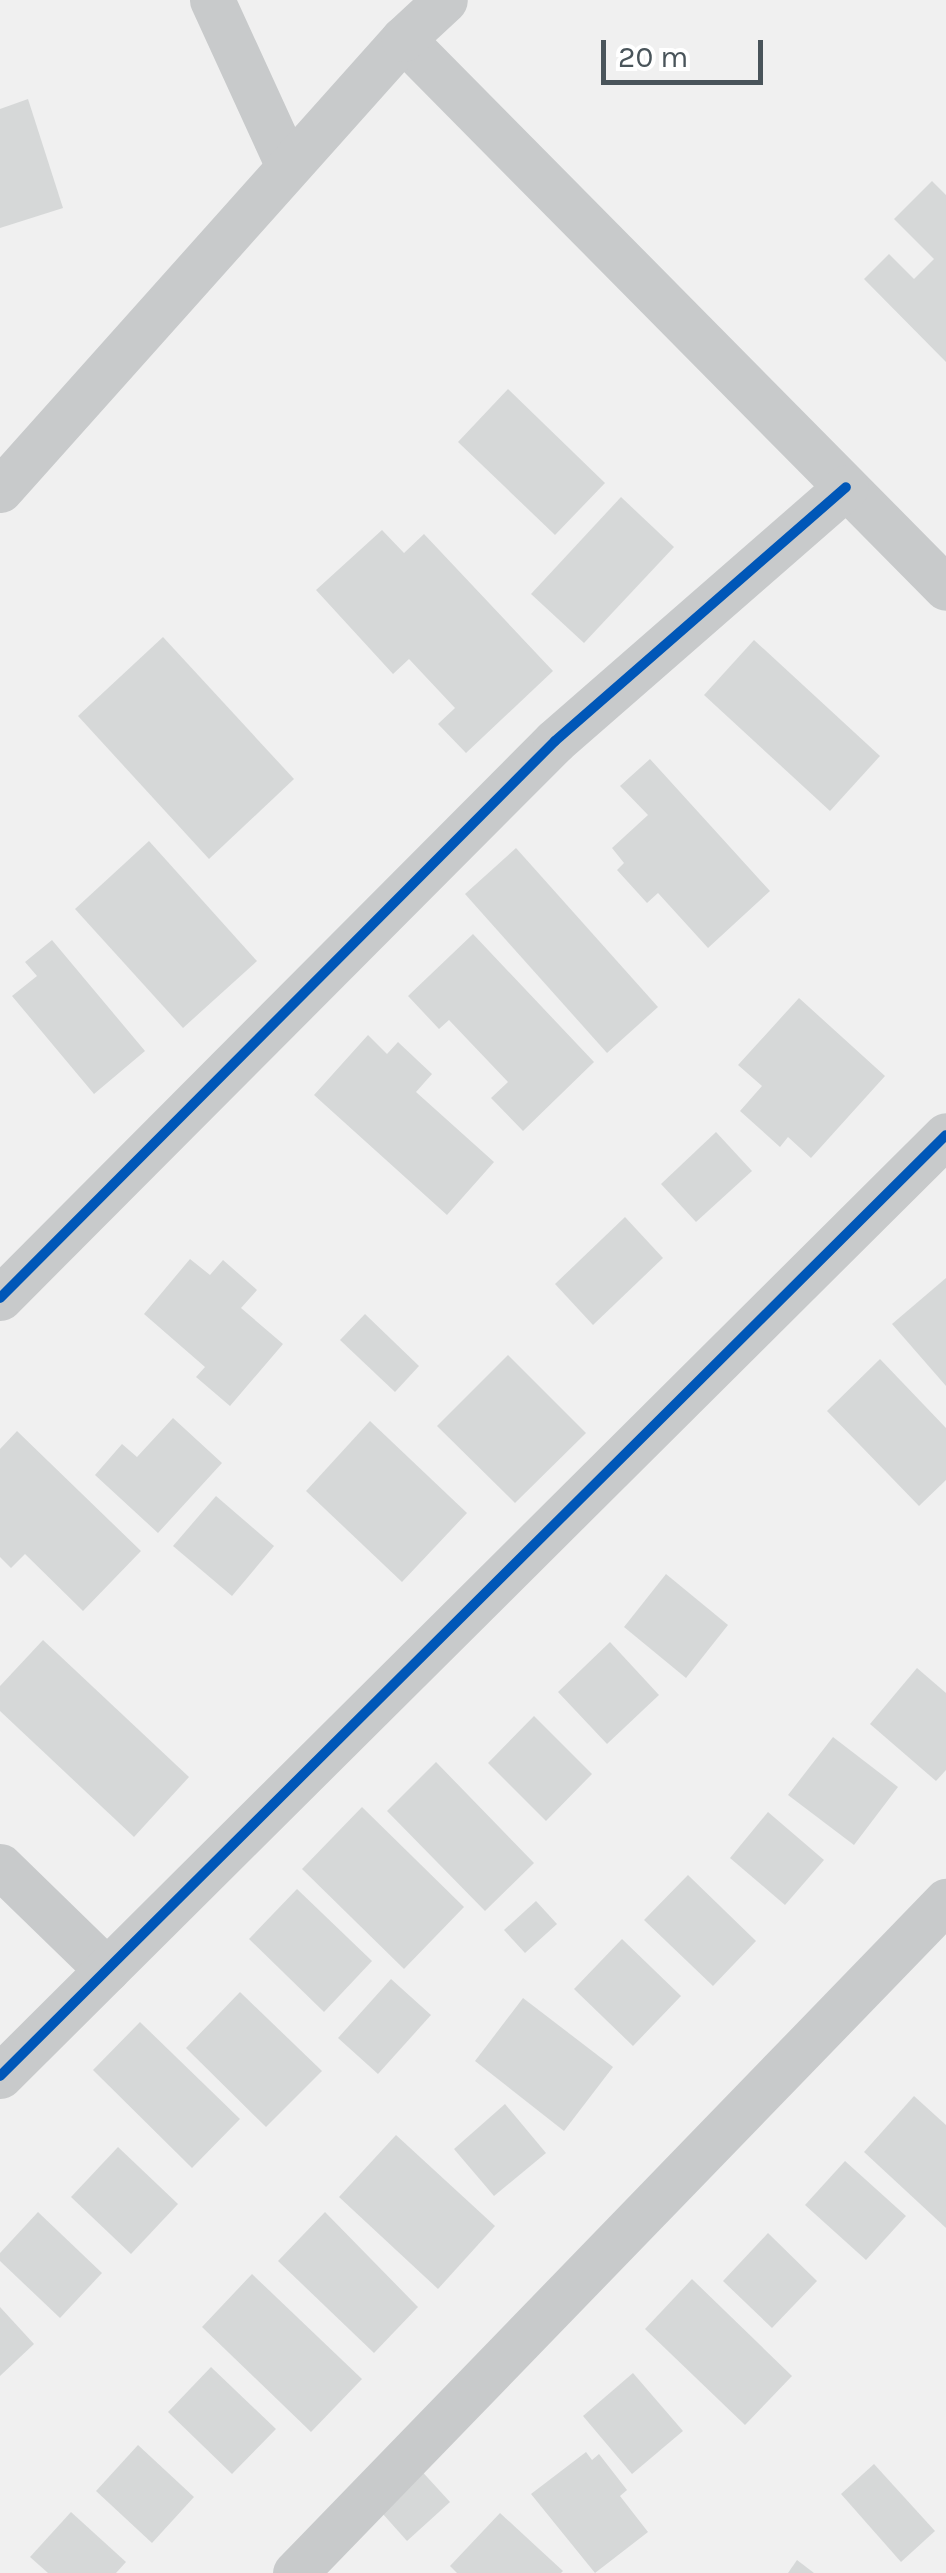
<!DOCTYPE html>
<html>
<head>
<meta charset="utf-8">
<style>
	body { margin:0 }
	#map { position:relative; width:946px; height:2573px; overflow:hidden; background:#f0f0f0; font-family:Karla,sans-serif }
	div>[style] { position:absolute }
	.building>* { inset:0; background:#d6d8d8 }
	.street>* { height:45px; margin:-22.5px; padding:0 22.5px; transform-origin:22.5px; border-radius:22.5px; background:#c8cacb }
	.cycleway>* { height:10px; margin:-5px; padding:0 5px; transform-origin:5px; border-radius:5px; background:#0057b8 }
	span { translate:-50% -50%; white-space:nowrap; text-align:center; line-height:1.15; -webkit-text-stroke:10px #fff; paint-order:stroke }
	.scale { position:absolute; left:601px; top:40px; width:162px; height:45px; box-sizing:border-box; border:5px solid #49545a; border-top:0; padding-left:12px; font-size:30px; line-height:35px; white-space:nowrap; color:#49545a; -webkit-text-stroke:8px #fff; paint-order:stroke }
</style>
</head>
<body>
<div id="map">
	<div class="building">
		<i style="clip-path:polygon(28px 99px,63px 208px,0 228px,0 109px)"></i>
		<i style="clip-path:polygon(932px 181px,946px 195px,946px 362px,864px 279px,889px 254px,914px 279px,934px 259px,894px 219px)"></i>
		<i style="clip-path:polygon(508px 389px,605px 483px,555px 535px,458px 442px)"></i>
		<i style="clip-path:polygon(621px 497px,674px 547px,584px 643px,531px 594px)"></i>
		<i style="clip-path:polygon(382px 530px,404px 553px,424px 534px,553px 671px,466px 753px,438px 724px,455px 708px,409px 659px,393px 674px,316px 590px)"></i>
		<i style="clip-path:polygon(163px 637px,294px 779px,209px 859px,78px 716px)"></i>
		<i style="clip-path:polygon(754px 640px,880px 756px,830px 811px,704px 695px)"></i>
		<i style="clip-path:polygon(650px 759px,770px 891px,708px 948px,658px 893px,647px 903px,617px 870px,624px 863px,612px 848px,648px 815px,620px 786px)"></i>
		<i style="clip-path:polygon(149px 841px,257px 961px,183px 1028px,75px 909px)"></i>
		<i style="clip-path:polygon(516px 848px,658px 1007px,607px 1053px,465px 894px)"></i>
		<i style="clip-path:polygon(473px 934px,594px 1062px,523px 1131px,491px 1098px,508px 1082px,449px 1020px,439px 1029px,408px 996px)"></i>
		<i style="clip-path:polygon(52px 940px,145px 1051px,94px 1094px,12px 996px,37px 976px,25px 962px)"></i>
		<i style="clip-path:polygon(799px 998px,885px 1076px,811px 1158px,788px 1137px,780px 1147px,740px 1111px,762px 1086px,738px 1065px)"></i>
		<i style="clip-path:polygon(368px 1035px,387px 1054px,398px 1042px,432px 1074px,416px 1092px,494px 1162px,447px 1215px,314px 1095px)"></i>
		<i style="clip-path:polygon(716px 1132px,752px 1171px,696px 1222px,661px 1184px)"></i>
		<i style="clip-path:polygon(625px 1217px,663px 1258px,593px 1325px,555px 1284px)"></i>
		<i style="clip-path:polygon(190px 1259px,210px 1275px,223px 1260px,257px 1290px,241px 1308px,283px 1344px,230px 1406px,196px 1377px,205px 1367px,144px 1314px)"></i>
		<i style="clip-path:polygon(946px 1278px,946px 1386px,892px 1324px)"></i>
		<i style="clip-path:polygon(365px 1314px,419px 1366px,395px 1392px,340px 1340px)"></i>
		<i style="clip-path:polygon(508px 1355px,586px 1433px,515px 1503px,437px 1426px)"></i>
		<i style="clip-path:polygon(880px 1359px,946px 1428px,946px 1480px,919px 1506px,827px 1411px)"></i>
		<i style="clip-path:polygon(173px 1418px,222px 1463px,158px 1533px,95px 1475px,122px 1444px,137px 1457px)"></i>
		<i style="clip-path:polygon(370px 1421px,467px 1513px,402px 1582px,306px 1491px)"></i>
		<i style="clip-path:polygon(17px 1431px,141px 1551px,83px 1611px,25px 1554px,11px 1568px,0 1557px,0 1449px)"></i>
		<i style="clip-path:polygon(216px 1496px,274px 1546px,232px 1596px,173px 1546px)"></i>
		<i style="clip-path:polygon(666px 1574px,728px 1625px,686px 1678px,624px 1627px)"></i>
		<i style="clip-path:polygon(43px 1640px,189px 1777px,134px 1837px,0 1711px,0 1686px)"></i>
		<i style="clip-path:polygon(610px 1642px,659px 1695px,607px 1744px,558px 1692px)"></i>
		<i style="clip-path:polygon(917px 1668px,946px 1693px,946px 1770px,936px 1781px,870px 1724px)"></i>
		<i style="clip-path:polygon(534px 1716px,592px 1774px,546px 1821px,488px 1763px)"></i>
		<i style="clip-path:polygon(833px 1737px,898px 1787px,854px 1845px,788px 1795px)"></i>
		<i style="clip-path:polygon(436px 1762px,534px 1863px,485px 1911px,387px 1811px)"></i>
		<i style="clip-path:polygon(362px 1807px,464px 1907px,404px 1969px,302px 1869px)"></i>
		<i style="clip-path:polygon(768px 1812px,824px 1860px,785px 1905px,730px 1858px)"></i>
		<i style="clip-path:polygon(688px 1875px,756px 1941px,713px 1986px,644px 1920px)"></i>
		<i style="clip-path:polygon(297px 1889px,372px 1961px,324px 2012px,249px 1939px)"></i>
		<i style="clip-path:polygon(536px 1901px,557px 1924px,525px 1953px,504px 1930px)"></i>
		<i style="clip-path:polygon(622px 1939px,681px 1996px,633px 2046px,574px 1989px)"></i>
		<i style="clip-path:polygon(391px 1979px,431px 2015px,378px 2074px,338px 2038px)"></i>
		<i style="clip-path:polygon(240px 1992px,322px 2071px,266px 2127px,186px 2048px)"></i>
		<i style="clip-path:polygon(523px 1998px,613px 2067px,564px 2131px,475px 2061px)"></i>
		<i style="clip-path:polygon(140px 2022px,240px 2119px,192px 2168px,93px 2070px)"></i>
		<i style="clip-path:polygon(914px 2096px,946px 2125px,946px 2228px,864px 2152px)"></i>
		<i style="clip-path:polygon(505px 2104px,546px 2153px,494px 2196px,454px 2149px)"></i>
		<i style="clip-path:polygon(396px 2135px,495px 2226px,438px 2289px,339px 2197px)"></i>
		<i style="clip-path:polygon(118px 2147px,178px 2204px,131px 2254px,71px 2197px)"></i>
		<i style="clip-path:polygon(845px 2161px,906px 2216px,866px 2260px,805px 2205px)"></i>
		<i style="clip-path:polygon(38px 2212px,102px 2273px,60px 2318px,0 2261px,0 2253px)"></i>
		<i style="clip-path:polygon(325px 2212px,418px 2307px,374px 2353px,278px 2261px)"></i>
		<i style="clip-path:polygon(768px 2233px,817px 2281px,772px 2328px,723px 2281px)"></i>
		<i style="clip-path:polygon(252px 2274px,362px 2379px,311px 2432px,202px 2327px)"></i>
		<i style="clip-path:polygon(692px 2279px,792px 2376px,745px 2425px,645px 2329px)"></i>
		<i style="clip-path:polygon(0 2307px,34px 2344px,0 2376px)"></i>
		<i style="clip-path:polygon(211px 2367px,276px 2429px,232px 2474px,168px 2412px)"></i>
		<i style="clip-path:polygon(633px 2373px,683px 2431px,632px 2474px,583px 2416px)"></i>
		<i style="clip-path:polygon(138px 2445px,194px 2497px,152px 2543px,96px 2491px)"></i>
		<i style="clip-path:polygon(586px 2452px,592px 2460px,599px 2454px,627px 2490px,620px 2496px,648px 2532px,595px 2573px,531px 2494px)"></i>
		<i style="clip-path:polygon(874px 2464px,935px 2531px,901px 2562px,841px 2494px)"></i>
		<i style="clip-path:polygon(417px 2466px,450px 2502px,407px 2541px,374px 2504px)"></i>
		<i style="clip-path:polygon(71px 2512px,126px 2562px,116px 2573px,48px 2573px,30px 2557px)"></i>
		<i style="clip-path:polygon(500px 2513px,563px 2571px,561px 2573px,457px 2573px,450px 2566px)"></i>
		<i style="clip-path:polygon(797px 2560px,814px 2573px,788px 2573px)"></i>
	</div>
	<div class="street">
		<i style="left:212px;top:0;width:183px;rotate:65.4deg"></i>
		<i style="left:403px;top:39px;width:772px;rotate:45.31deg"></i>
		<i style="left:0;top:490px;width:605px;rotate:-48.22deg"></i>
		<i style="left:403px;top:39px;width:57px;rotate:-42.9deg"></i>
		<i style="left:0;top:1298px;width:786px;rotate:-45.1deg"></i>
		<i style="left:555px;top:741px;width:386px;rotate:-41.1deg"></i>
		<i style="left:0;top:1866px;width:149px;rotate:44.2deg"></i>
		<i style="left:0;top:2076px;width:1334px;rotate:-44.85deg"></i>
		<i style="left:295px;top:2573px;width:936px;rotate:-45.91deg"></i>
	</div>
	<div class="cycleway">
		<i style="left:0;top:1298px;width:786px;rotate:-45.1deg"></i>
		<i style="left:555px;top:741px;width:386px;rotate:-41.1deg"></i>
		<i style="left:0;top:2076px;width:1334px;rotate:-44.85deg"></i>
	</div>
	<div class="scale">20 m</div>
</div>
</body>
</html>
